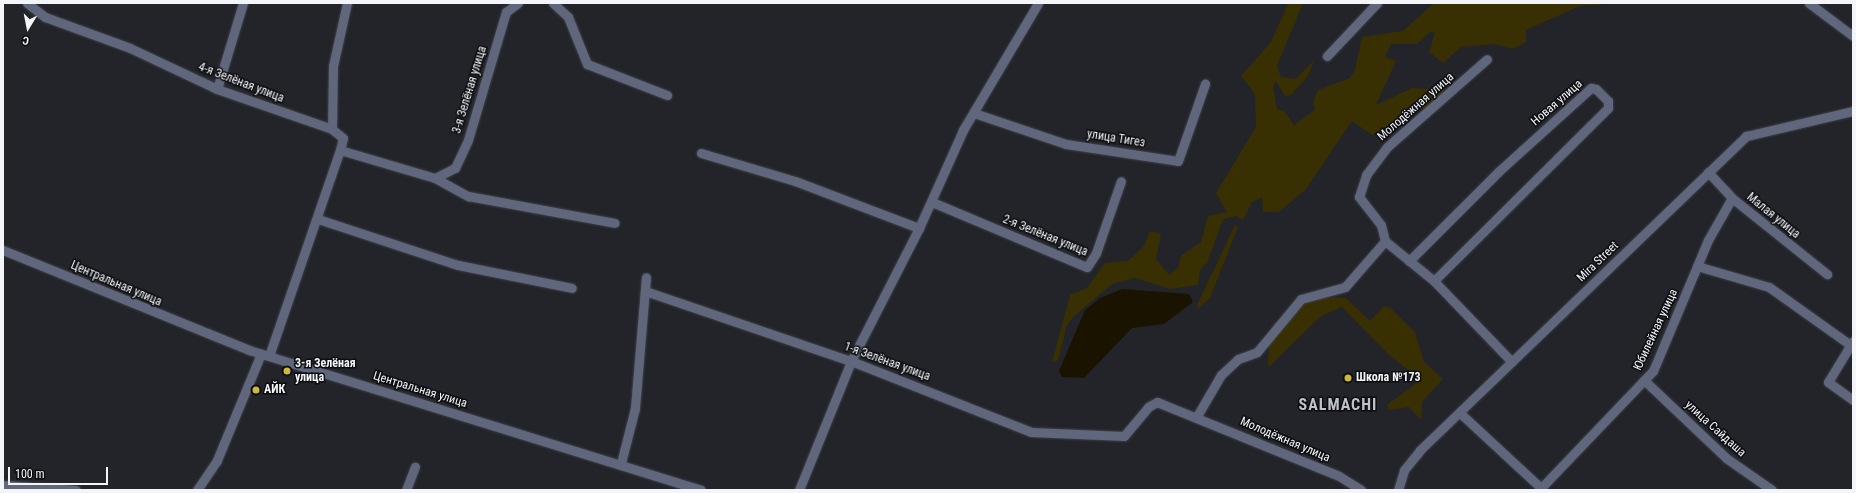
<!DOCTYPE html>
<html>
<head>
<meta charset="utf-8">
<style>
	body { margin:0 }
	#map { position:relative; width:1856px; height:493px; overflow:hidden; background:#22242a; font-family:"Roboto Condensed",sans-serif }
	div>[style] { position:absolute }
	.green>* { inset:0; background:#382f03 }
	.water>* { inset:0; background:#191300 }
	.roads { filter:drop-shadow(0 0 1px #3f4147) drop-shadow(0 0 1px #3f4147) }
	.minor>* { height:9px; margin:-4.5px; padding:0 4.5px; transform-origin:4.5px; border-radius:4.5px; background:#60667c }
	.dots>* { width:11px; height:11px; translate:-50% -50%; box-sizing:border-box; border:2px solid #0c0d10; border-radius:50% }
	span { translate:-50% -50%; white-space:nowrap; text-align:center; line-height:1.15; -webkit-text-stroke:3px #0c0d10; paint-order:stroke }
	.street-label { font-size:12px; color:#f3f5f9 }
	.poi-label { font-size:12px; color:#f3f5f9; font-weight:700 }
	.left { translate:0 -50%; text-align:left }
	.district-label { font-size:16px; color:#bfc2ca; font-weight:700; letter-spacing:1px }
	.frame { position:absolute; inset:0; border:4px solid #f3f5f9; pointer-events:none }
	.north { position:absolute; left:8px; top:8px; width:40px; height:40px; -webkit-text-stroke:3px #0c0d10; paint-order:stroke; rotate:190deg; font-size:11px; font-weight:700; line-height:16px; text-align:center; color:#f3f5f9 }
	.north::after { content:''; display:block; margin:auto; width:14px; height:18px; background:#f3f5f9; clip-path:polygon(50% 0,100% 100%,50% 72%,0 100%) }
	.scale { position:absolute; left:8px; top:467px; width:100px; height:18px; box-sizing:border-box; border:2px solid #f3f5f9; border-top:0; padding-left:5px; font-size:12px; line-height:14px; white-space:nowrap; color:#f3f5f9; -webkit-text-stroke:3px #0c0d10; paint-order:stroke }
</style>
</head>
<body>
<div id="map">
	<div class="green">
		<i style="clip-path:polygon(1288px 3px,1303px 3px,1277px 66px,1281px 77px,1296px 79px,1314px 60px,1308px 76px,1291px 95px,1285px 96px,1276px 81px,1273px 86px,1277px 109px,1284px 111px,1294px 125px,1315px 110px,1313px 102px,1318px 90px,1350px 78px,1355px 70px,1362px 37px,1403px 31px,1434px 3px,1618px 3px,1580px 6px,1526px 30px,1526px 42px,1513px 49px,1494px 44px,1461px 47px,1443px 63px,1429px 52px,1435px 33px,1430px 32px,1417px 44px,1391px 44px,1385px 57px,1396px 61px,1376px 105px,1412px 88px,1443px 90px,1445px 99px,1441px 105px,1417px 111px,1372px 135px,1352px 121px,1306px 189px,1279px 212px,1263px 212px,1262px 197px,1252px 202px,1243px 220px,1236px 216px,1223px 219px,1208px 261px,1200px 270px,1198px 285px,1170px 289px,1135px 278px,1112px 284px,1074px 316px,1067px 325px,1058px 360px,1052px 362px,1070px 295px,1087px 288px,1105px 263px,1128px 261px,1144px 246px,1150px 231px,1161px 234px,1156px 259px,1169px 275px,1178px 268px,1181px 256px,1201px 242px,1208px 216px,1227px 212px,1216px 193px,1256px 127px,1255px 94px,1241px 76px,1271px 42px)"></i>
		<i style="clip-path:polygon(1235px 225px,1238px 227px,1210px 298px,1198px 309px,1197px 305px)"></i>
		<i style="clip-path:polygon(1311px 296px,1346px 298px,1370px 321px,1384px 306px,1390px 308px,1415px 332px,1424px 362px,1443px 379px,1422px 402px,1421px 420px,1409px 407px,1389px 410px,1387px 405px,1415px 384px,1417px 377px,1389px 355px,1342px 307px,1321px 316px,1271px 365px,1268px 365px,1269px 341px)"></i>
	</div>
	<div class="water">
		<i style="clip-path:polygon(1122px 289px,1189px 294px,1193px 302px,1164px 324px,1132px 328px,1084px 378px,1062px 377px,1059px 371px,1085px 310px,1100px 298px)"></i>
	</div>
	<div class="roads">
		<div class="minor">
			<i style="left:27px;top:3px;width:23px;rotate:38deg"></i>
			<i style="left:45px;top:17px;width:90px;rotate:20deg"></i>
			<i style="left:130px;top:48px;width:96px;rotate:25.2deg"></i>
			<i style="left:217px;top:89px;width:122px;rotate:19.2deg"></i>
			<i style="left:332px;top:129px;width:63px;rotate:-89.1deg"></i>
			<i style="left:333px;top:66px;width:65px;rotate:-77.5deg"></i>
			<i style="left:553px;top:3px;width:21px;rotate:43deg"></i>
			<i style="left:568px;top:17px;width:51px;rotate:68deg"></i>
			<i style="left:587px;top:64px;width:86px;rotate:21.2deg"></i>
			<i style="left:1809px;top:3px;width:55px;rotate:36.9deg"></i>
			<i style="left:1327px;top:56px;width:73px;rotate:-46.7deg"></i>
			<i style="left:217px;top:89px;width:90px;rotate:-73.2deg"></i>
			<i style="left:974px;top:113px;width:97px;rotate:18.6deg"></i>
			<i style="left:1066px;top:144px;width:113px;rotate:8.6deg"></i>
			<i style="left:1178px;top:161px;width:82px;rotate:-70.7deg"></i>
			<i style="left:340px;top:150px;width:99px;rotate:16.4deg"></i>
			<i style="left:435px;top:178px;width:38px;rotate:29deg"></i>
			<i style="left:468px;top:196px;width:149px;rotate:10.4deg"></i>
			<i style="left:701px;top:153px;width:98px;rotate:16.6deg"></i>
			<i style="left:795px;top:181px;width:133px;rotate:20.8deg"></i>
			<i style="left:1708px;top:172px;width:35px;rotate:47deg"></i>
			<i style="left:1732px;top:198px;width:122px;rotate:38.7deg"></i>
			<i style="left:435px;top:178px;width:22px;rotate:-27deg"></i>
			<i style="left:455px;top:168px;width:31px;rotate:-65deg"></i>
			<i style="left:468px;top:140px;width:134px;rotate:-73.5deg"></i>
			<i style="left:506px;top:12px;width:15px;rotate:-37deg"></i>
			<i style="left:932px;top:202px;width:168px;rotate:22.8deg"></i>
			<i style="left:1087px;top:267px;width:17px;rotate:-57deg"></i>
			<i style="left:1096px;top:253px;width:76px;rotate:-70.9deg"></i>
			<i style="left:318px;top:219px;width:147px;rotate:18.2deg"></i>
			<i style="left:458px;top:265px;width:116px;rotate:11.4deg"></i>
			<i style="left:1385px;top:241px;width:16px;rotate:-104deg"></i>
			<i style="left:1381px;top:225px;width:36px;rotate:-128deg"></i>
			<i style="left:1359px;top:197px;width:23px;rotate:-72deg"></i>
			<i style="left:1366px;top:175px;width:35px;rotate:-53deg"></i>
			<i style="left:1387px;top:147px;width:133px;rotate:-41.3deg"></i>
			<i style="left:3px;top:250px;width:266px;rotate:22.1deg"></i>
			<i style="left:249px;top:350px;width:473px;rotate:17.2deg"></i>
			<i style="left:1409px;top:261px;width:127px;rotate:-45deg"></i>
			<i style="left:1499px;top:171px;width:124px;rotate:-42.1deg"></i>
			<i style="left:1591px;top:88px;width:5px;rotate:11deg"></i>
			<i style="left:1596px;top:89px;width:17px;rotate:45deg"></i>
			<i style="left:1608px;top:101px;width:7px;rotate:90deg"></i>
			<i style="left:1608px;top:108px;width:245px;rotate:135.2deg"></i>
			<i style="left:1697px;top:266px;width:75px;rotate:16.3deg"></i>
			<i style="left:1769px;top:287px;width:98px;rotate:35.5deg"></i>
			<i style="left:645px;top:291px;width:218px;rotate:18.8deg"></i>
			<i style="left:851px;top:361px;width:193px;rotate:21.5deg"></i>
			<i style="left:1031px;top:432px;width:93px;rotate:2.5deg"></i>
			<i style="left:1124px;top:436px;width:38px;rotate:-50deg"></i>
			<i style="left:1148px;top:407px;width:10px;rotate:-29deg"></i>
			<i style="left:1157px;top:402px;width:196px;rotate:22.1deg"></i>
			<i style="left:1339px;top:476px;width:26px;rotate:32deg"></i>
			<i style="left:1853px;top:341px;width:48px;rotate:121.4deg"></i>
			<i style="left:1828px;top:382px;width:31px;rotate:36deg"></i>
			<i style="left:269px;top:356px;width:218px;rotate:-71deg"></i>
			<i style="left:340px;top:150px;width:12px;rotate:-76deg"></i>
			<i style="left:343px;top:138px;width:14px;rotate:-141deg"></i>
			<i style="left:1645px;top:381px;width:112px;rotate:43.5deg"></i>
			<i style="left:1726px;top:458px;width:56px;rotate:34.8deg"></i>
			<i style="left:1460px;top:413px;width:110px;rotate:42.8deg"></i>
			<i style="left:1541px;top:488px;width:162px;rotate:-46.3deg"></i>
			<i style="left:1653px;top:371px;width:142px;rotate:-67.2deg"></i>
			<i style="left:1708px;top:240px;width:48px;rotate:-60.3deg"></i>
			<i style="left:1197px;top:416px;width:48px;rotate:-59.7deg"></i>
			<i style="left:1221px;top:375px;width:23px;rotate:-43deg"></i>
			<i style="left:1238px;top:359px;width:20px;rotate:-20deg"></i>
			<i style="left:1257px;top:352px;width:69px;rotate:-50.3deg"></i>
			<i style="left:1301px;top:299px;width:46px;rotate:-15.3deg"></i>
			<i style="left:1345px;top:287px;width:61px;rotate:-49deg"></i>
			<i style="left:1385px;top:241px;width:63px;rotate:39.2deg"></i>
			<i style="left:1434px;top:281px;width:112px;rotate:46.1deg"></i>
			<i style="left:621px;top:463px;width:57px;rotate:-75.7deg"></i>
			<i style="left:635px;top:408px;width:131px;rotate:-85.2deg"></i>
			<i style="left:3px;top:485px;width:73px;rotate:3.9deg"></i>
			<i style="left:197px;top:490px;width:36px;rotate:-56deg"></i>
			<i style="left:217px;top:460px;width:115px;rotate:-67.5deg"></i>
			<i style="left:406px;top:490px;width:25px;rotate:-69deg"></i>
			<i style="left:799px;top:490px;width:139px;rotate:-68deg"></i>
			<i style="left:851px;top:361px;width:149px;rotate:-62.9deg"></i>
			<i style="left:919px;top:228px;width:107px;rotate:-65.8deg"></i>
			<i style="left:963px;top:130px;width:147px;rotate:-59.4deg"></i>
			<i style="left:1398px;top:490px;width:21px;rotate:-73deg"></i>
			<i style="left:1404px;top:470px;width:26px;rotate:-51deg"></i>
			<i style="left:1420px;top:450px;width:453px;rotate:-43.9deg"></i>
			<i style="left:1746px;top:136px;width:110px;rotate:-13.2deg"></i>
		</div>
	</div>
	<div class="dots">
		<i style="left:287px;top:371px;background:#d0b837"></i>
		<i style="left:1348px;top:378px;background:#d0b837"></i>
		<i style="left:256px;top:390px;background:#d0b837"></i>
	</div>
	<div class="street-label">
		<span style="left:241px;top:83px;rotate:21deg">4-я Зелёная улица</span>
		<span style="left:470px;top:90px;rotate:-73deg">3-я Зелёная улица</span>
		<span style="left:1557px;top:103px;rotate:-41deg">Новая улица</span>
		<span style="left:1416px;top:107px;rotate:-41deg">Молодёжная улица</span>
		<span style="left:1116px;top:139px;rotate:9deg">улица Тигез</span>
		<span style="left:1773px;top:216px;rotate:39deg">Малая улица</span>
		<span style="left:1045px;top:236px;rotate:22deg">2-я Зелёная улица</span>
		<span style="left:1598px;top:262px;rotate:-44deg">Mira Street</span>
		<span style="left:116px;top:284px;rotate:23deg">Центральная улица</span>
		<span style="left:1656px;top:330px;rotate:-65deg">Юбилейная улица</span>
		<span style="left:887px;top:362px;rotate:20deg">1-я Зелёная улица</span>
		<span style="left:420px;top:390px;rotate:17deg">Центральная улица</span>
		<span style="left:1715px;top:429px;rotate:42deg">улица Сайдаша</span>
		<span style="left:1285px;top:440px;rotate:23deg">Молодёжная улица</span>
	</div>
	<div class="poi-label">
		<span class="left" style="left:295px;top:371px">3-я Зелёная<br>улица</span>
		<span class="left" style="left:1356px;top:378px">Школа №173</span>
		<span class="left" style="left:264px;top:390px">АЙК</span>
	</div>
	<div class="district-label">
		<span style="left:1338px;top:405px">SALMACHI</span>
	</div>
	<div class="frame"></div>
	<div class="north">С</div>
	<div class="scale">100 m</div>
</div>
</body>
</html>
